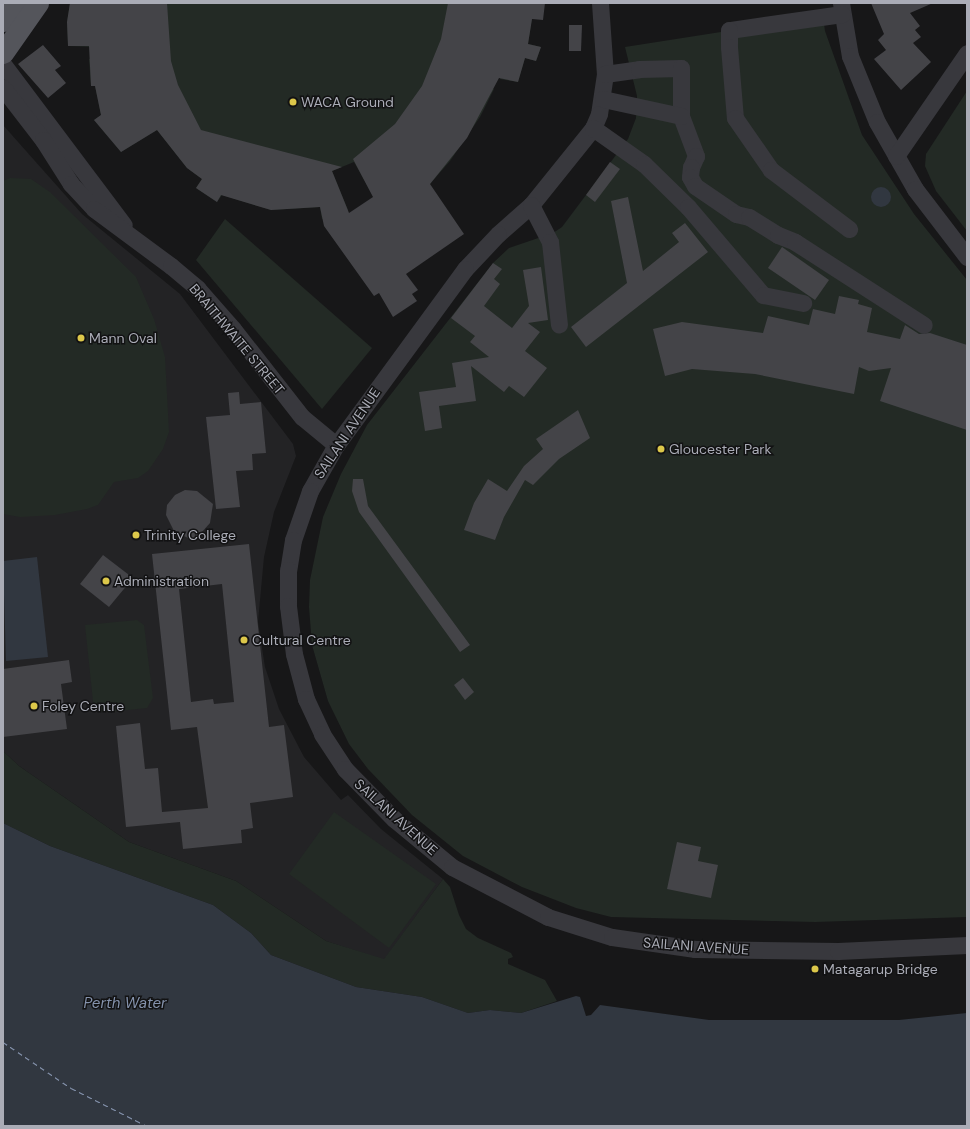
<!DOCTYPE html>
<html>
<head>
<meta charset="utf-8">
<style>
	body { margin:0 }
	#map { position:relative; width:970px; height:1129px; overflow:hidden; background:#171718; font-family:"DM Sans",sans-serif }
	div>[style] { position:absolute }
	.built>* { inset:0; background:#232325 }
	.green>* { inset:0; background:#232a25 }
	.water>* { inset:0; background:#313740 }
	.round { border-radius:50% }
	.ferry>* { height:1px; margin-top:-0.5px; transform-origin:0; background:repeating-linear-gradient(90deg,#8593ad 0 5px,transparent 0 9px) }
	.building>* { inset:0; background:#444448 }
	.minor>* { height:17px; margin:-8.5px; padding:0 8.5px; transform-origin:8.5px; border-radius:8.5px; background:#38383d }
	.major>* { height:21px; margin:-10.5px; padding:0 10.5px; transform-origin:10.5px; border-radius:10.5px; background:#54555b }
	.dots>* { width:11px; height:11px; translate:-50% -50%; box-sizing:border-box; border:2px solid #121213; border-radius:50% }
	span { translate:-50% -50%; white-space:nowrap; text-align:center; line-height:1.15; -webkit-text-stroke:3px #121213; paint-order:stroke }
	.poi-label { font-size:14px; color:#aaacb6 }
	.left { translate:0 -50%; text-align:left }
	.street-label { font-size:14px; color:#aaacb6 }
	.water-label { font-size:15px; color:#8593ad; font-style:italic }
	.frame { position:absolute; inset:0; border:4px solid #aaacb6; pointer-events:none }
</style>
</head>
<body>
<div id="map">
	<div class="built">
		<i style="clip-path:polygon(3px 125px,82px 214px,180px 294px,293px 444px,296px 456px,274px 512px,264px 557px,258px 622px,265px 667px,279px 709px,304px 757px,341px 800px,348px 795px,381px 829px,443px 879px,384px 960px,326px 941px,236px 881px,129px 842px,19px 766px,3px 751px)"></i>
	</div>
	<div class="green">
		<i style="clip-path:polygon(70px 3px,545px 3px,532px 19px,528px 44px,541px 47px,536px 61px,525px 58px,518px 82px,500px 79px,503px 68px,484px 86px,494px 89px,480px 117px,450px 161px,430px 184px,386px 219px,354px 162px,332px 171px,348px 210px,322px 219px,320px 207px,271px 210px,222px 195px,217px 202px,196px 188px,202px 179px,187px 168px,157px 130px,121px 152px,94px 120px,101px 115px,95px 86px,91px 86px,89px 59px,97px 58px,97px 47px,68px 46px,67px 22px)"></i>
		<i style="clip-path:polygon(823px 16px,825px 31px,862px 135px,914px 214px,967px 280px,967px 917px,815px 922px,611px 917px,576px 908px,522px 887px,463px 856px,412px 815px,368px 769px,349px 744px,328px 701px,312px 645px,309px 607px,310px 580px,323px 517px,341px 474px,367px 425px,493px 263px,509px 248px,553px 233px,562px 227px,628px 139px,636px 118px,637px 96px,625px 47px)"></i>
		<i style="clip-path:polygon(967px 91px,967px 231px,936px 191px,925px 166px,926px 154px)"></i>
		<i style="clip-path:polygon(10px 178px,31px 179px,50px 192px,136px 277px,154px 319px,165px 357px,169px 432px,163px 449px,148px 471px,138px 478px,114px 482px,98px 505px,87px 509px,55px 515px,20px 517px,3px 514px,3px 181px)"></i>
		<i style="clip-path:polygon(225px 219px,372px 348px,322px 409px,196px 260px)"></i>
		<i style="clip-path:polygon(137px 620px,144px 625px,153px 698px,147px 708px,109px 712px,94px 711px,85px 625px)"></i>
		<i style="clip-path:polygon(3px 751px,19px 766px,129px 842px,236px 881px,326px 941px,384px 959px,443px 879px,450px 887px,459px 915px,466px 929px,478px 938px,511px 953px,513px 957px,508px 959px,508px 964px,545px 980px,557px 1001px,521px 1013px,490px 1010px,468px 1013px,422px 997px,356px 987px,271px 955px,251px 933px,213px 905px,50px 846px,3px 823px)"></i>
		<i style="clip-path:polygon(334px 812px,436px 884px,389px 948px,289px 874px)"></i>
	</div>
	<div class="water">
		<i class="round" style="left:871px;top:187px;width:20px;height:20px"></i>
		<i style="clip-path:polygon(37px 557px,48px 657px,6px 661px,3px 561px)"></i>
		<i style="clip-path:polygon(3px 823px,50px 846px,213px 905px,251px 933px,271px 955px,356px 987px,422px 997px,468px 1013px,490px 1010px,521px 1013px,576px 996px,580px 997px,586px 1016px,591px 1015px,600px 1005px,709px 1020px,899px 1020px,967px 1013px,967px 1126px,3px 1126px)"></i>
	</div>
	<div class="ferry">
		<i style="left:3px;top:1042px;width:82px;rotate:34.1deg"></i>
		<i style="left:71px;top:1088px;width:85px;rotate:26.6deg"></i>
	</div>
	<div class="building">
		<i style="clip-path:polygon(70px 3px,167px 3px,171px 61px,178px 85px,201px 130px,342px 167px,332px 171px,349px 213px,373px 197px,353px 159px,395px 124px,422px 86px,441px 39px,448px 3px,545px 3px,543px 20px,532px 19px,528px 44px,541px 47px,536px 61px,525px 58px,518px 82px,499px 78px,467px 138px,430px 184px,464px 234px,406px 274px,418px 290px,412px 294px,417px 301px,393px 317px,379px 293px,374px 296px,324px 226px,320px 207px,271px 210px,221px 195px,217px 202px,196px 188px,202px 179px,187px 168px,157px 130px,121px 152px,94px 120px,101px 115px,95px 86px,91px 86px,89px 46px,68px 46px,67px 22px)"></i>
		<i style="clip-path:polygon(871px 3px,933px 3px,910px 13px,920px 26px,915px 30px,921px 37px,913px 43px,931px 62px,901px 90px,874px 59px,886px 50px,878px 40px,884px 34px)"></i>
		<i style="clip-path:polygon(569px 25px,582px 25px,581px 51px,569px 51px)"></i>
		<i style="clip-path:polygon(43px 45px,61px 66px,55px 70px,66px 83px,48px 98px,18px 64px)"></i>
		<i style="clip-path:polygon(610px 162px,620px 169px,595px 202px,586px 195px)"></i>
		<i style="clip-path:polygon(628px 197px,643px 271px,679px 242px,672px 233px,685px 223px,708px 252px,586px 347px,571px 327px,627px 283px,611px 201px)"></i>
		<i style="clip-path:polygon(782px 247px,829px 280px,815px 300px,768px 268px)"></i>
		<i style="clip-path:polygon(493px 263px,502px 269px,494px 279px,500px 284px,484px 306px,512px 328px,529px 306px,523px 270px,541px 267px,548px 320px,528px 323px,540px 332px,525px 351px,547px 368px,524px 397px,509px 386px,504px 392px,471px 366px,476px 401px,439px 406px,442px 428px,425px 431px,419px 392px,456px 387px,452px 363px,489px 357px,470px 342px,475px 336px,451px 318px)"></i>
		<i style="clip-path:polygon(839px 296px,859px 300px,858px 304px,872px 308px,867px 332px,900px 339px,905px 325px,919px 334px,930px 333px,967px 345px,967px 430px,880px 401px,891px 368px,869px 371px,859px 367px,854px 394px,755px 374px,692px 369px,665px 376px,653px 329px,682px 322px,763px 333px,768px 316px,809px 325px,813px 309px,835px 314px)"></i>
		<i style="clip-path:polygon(239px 392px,240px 404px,261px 402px,266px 453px,252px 454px,253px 470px,236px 471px,240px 507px,216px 509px,206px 417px,230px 415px,228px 393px)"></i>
		<i style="clip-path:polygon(578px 410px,590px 438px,559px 459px,533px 485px,525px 480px,504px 517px,495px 540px,464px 530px,474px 503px,488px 479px,507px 491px,524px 466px,543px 449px,536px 439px)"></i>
		<i style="clip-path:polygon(353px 479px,363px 479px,368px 506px,470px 645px,460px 652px,359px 512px,352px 491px)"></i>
		<i style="clip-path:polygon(185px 490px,197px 491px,213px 504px,210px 523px,194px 541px,174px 531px,166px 515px,167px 505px,175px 495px)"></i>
		<i style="clip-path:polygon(evenodd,249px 544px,269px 727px,284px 725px,293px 797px,250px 803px,253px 828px,241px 830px,242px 843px,183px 849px,180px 822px,126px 827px,116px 726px,140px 723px,145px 769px,158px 768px,162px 812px,208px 808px,197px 727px,171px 730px,152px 554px,249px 544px,222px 584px,234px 702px,214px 704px,213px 699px,191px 702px,179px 589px,222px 584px)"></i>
		<i style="clip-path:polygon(103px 555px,133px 578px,109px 607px,80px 584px)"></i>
		<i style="clip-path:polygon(69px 660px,72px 682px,61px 684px,67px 729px,3px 737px,3px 669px)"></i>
		<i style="clip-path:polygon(463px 678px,474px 692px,465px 700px,454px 685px)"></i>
		<i style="clip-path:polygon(677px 842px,701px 847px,698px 861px,718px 865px,711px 898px,667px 889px)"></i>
	</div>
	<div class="minor">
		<i style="left:600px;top:3px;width:71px;rotate:86deg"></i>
		<i style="left:605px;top:74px;width:40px;rotate:98.5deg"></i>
		<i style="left:599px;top:114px;width:15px;rotate:113deg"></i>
		<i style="left:593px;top:128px;width:99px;rotate:128.8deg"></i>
		<i style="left:531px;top:205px;width:44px;rotate:138.7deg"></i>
		<i style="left:498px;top:234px;width:48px;rotate:133.3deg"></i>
		<i style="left:465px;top:269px;width:218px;rotate:126.2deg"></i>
		<i style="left:336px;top:445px;width:53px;rotate:119.5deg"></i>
		<i style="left:310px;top:491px;width:52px;rotate:109.1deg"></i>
		<i style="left:293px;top:540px;width:30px;rotate:99deg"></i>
		<i style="left:288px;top:570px;width:36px;rotate:90deg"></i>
		<i style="left:288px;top:606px;width:48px;rotate:82.9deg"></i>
		<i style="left:294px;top:654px;width:47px;rotate:75.1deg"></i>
		<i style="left:306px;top:699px;width:38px;rotate:65deg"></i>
		<i style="left:322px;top:734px;width:42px;rotate:56.7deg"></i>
		<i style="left:345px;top:769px;width:70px;rotate:45.6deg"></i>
		<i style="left:394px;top:819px;width:75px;rotate:39.6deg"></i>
		<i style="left:452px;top:867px;width:108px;rotate:27.5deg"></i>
		<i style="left:548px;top:917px;width:67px;rotate:17.4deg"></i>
		<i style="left:612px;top:937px;width:84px;rotate:8.2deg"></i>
		<i style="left:695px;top:949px;width:143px;rotate:0.8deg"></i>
		<i style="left:838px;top:951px;width:129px;rotate:-2.7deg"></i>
		<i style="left:841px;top:3px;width:54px;rotate:80.4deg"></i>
		<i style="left:850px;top:56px;width:71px;rotate:67.8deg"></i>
		<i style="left:877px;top:122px;width:77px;rotate:60.4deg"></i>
		<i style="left:915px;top:189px;width:86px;rotate:52.6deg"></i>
		<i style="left:842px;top:14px;width:114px;rotate:171.9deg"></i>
		<i style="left:729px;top:30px;width:17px;rotate:90deg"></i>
		<i style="left:729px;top:47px;width:71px;rotate:85.2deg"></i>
		<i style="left:735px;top:118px;width:63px;rotate:55.3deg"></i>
		<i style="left:771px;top:170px;width:98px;rotate:37.1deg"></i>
		<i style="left:3px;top:64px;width:201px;rotate:53.1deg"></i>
		<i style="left:605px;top:74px;width:34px;rotate:-8deg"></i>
		<i style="left:639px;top:69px;width:42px;rotate:-1.4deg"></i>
		<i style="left:681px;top:68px;width:48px;rotate:90deg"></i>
		<i style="left:681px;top:116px;width:43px;rotate:69.4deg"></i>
		<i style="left:696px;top:156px;width:12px;rotate:114deg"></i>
		<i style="left:691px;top:167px;width:10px;rotate:96deg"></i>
		<i style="left:690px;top:177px;width:10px;rotate:61deg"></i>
		<i style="left:695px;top:186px;width:50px;rotate:34.3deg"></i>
		<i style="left:736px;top:214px;width:13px;rotate:13deg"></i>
		<i style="left:749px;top:217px;width:34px;rotate:32deg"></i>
		<i style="left:778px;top:235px;width:18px;rotate:22deg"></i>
		<i style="left:795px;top:242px;width:153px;rotate:32.8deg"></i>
		<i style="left:3px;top:88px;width:66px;rotate:52.4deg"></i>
		<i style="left:43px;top:140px;width:52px;rotate:57.5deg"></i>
		<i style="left:71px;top:184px;width:34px;rotate:47deg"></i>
		<i style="left:94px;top:209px;width:96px;rotate:36.5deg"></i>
		<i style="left:171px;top:266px;width:35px;rotate:40deg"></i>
		<i style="left:198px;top:289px;width:53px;rotate:48.8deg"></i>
		<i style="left:233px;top:329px;width:112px;rotate:51.9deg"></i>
		<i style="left:302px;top:417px;width:44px;rotate:39.5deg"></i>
		<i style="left:603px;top:99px;width:80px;rotate:12.3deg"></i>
		<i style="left:593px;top:128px;width:62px;rotate:35.2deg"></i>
		<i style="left:644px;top:164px;width:62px;rotate:44.3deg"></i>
		<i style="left:688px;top:207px;width:116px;rotate:49.6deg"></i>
		<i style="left:763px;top:295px;width:41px;rotate:11.3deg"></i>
		<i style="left:896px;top:156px;width:125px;rotate:-55.4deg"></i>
		<i style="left:531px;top:205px;width:42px;rotate:62.8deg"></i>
		<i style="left:550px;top:242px;width:83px;rotate:83.8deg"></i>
	</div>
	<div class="major">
		<i style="left:3px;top:21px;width:23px;rotate:-52deg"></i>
		<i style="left:3px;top:53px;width:61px;rotate:-55deg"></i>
	</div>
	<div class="dots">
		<i style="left:293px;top:102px;background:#dcc74a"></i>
		<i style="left:81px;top:338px;background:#dcc74a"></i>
		<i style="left:661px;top:449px;background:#dcc74a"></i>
		<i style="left:136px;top:535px;background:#dcc74a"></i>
		<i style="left:106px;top:581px;background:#dcc74a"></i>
		<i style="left:244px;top:640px;background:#dcc74a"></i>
		<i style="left:34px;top:706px;background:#dcc74a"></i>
		<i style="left:815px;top:969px;background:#dcc74a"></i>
	</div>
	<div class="poi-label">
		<span class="left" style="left:301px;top:102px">WACA Ground</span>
		<span class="left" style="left:89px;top:338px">Mann Oval</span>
		<span class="left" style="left:669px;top:449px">Gloucester Park</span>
		<span class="left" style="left:144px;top:535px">Trinity College</span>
		<span class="left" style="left:114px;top:581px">Administration</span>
		<span class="left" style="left:252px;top:640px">Cultural Centre</span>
		<span class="left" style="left:42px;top:706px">Foley Centre</span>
		<span class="left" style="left:823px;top:969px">Matagarup Bridge</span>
	</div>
	<div class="street-label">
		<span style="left:237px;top:339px;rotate:50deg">BRAITHWAITE STREET</span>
		<span style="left:347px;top:433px;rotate:-56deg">SAILANI AVENUE</span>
		<span style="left:396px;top:817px;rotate:42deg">SAILANI AVENUE</span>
		<span style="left:696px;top:946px;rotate:4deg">SAILANI AVENUE</span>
	</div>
	<div class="water-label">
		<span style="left:125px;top:1004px">Perth Water</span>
	</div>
	<div class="frame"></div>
</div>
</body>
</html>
